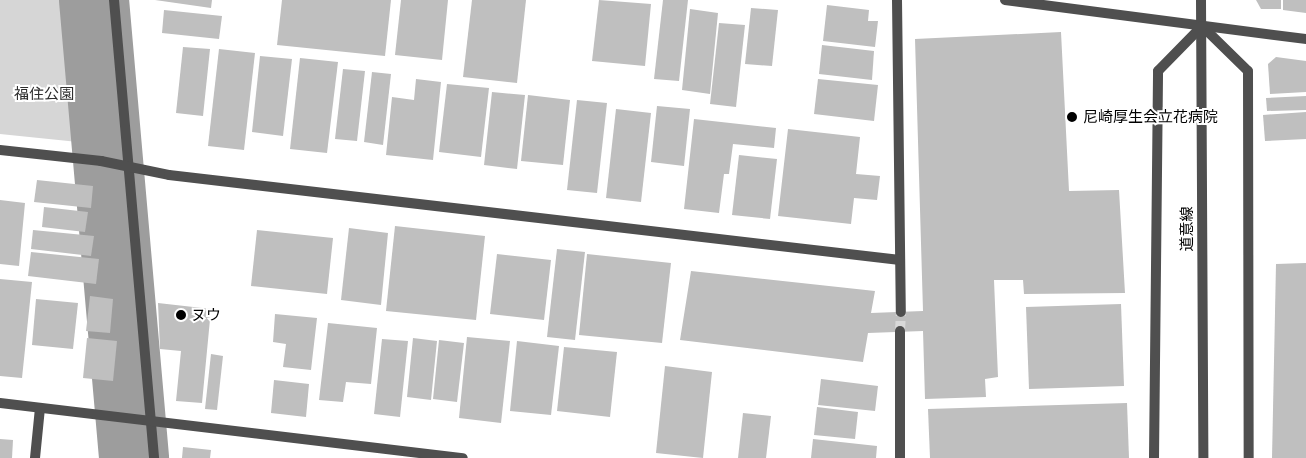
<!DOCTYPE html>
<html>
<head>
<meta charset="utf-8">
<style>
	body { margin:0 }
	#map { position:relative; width:1306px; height:458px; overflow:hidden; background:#fff; font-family:"IBM Plex Sans","Noto Sans JP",sans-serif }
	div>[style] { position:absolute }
	.green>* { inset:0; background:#d6d6d6 }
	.river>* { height:70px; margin:-35px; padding:0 35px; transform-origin:35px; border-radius:35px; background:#9d9d9d }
	.building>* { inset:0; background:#bfbfbf }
	.minor-tunnel>* { height:10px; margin-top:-5px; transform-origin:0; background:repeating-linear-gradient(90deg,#d9d9d9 0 10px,transparent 0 15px) }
	.service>* { height:10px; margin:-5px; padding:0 5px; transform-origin:5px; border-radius:5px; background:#4f4f4f }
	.minor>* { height:10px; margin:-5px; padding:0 5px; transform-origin:5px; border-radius:5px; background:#4f4f4f }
	.tertiary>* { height:10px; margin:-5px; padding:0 5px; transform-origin:5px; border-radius:5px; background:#4f4f4f }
	.dots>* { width:14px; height:14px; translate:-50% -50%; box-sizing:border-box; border:2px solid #fff; border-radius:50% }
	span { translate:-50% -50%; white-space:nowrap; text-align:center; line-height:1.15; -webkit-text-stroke:4px #fff; paint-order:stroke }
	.park-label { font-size:15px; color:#2d2d2d }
	.poi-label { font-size:15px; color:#000 }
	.left { translate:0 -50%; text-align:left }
	.street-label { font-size:15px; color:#000 }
</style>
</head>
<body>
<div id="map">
	<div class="green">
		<i style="clip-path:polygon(0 0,81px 0,92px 132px,78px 142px,0 134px)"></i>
	</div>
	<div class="river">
		<i style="left:94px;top:0;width:460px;rotate:85deg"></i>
	</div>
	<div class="building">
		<i style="clip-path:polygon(155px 0,212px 0,211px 8px)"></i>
		<i style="clip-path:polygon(282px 0,391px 0,385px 56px,277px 45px)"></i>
		<i style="clip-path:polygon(401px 0,448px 0,442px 60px,395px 55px)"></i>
		<i style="clip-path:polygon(472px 0,526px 0,517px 83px,463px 77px)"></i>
		<i style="clip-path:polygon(599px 0,651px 4px,645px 66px,592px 61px)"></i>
		<i style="clip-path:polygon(663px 0,688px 0,679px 81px,654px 79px)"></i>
		<i style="clip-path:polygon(1256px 0,1281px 0,1281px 9px,1261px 9px)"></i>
		<i style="clip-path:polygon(1283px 0,1306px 0,1306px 13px,1283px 10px)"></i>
		<i style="clip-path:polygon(827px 5px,869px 10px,868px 21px,878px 21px,875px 47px,823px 41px)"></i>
		<i style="clip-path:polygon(751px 8px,778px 10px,772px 66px,745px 64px)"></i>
		<i style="clip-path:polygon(690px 9px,718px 13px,710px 94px,682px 90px)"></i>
		<i style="clip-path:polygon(164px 10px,222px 16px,219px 39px,162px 33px)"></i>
		<i style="clip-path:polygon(719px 23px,745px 25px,736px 107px,710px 104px)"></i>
		<i style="clip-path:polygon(1061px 32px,1069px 191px,1119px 190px,1125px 293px,1024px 294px,1023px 280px,994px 280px,998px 377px,985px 379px,986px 397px,925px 399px,923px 331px,868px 333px,863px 362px,680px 340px,691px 271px,875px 291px,871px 313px,923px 311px,915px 39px)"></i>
		<i style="clip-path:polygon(822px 45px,874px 51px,872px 80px,819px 74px)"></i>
		<i style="clip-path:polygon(183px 47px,210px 49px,203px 116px,176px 113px)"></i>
		<i style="clip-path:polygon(219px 49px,255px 53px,244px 150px,208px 146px)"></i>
		<i style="clip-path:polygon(260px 56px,292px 59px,283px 136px,252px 132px)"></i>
		<i style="clip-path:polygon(1276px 57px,1306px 61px,1306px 92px,1270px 94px,1268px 64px)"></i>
		<i style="clip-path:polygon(300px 58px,338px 62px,327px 153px,290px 149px)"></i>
		<i style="clip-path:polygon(343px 69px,365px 71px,357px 141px,335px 139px)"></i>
		<i style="clip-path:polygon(372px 72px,391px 74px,383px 145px,364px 142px)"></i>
		<i style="clip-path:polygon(416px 79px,441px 82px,433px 160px,386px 155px,392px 97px,414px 100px)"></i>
		<i style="clip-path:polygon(818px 79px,878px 85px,874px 121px,814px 114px)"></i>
		<i style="clip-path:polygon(447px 84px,489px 88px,481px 157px,439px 152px)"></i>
		<i style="clip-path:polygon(492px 92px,525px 95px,517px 169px,484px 165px)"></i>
		<i style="clip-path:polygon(528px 95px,570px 100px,563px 165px,521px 161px)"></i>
		<i style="clip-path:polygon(1306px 96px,1306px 110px,1267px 111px,1266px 98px)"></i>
		<i style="clip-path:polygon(577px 100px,607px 103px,597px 193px,567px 190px)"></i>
		<i style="clip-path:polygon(657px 106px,690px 109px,684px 166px,651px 162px)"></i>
		<i style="clip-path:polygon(616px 109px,651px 113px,641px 202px,606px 198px)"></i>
		<i style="clip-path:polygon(1306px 112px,1306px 139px,1265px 141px,1263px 115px)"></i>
		<i style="clip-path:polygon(694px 119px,776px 128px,774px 148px,733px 144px,729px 174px,724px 174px,719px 213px,684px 209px)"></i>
		<i style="clip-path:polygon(788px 129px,860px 137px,856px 174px,880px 176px,877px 200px,854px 198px,851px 224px,778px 216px)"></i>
		<i style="clip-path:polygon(739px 155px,777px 159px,770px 219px,732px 215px)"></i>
		<i style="clip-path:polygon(37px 180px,93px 186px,91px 208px,34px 202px)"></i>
		<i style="clip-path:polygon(0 200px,25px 203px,19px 266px,0 264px)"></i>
		<i style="clip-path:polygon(44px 207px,88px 212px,85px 232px,42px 227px)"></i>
		<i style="clip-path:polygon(395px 226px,485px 236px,476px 320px,386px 311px)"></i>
		<i style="clip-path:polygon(349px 228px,388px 233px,381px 305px,341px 300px)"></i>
		<i style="clip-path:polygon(33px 230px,94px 236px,91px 256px,31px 249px)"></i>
		<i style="clip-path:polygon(257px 230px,333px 238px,327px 294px,251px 286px)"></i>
		<i style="clip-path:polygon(557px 249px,585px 252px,575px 340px,547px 337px)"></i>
		<i style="clip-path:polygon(31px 252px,99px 259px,96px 284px,28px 276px)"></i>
		<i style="clip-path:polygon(497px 254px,551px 260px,544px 320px,490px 314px)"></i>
		<i style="clip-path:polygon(587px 254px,671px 263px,662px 343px,579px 335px)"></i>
		<i style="clip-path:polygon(1306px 263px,1306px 458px,1272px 458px,1276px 264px)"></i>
		<i style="clip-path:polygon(0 279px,32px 282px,22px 378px,0 376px)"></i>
		<i style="clip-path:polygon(90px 296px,113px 299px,110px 333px,86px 331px)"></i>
		<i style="clip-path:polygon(36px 299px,78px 303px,73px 349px,32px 345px)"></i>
		<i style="clip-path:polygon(158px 303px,211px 309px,202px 403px,176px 401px,181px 351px,160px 349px)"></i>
		<i style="clip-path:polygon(1121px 304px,1124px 386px,1029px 389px,1026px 307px)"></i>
		<i style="clip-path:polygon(275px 314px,317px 318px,311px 370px,283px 367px,286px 344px,273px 342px)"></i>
		<i style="clip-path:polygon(328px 323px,377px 328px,371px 384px,346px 382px,343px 402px,319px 400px)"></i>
		<i style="clip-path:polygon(467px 337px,510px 341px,501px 423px,459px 418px)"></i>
		<i style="clip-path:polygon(87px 338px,117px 341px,113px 381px,83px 378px)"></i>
		<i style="clip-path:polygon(413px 338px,437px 341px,431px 400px,407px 397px)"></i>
		<i style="clip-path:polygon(382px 339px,408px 341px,400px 417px,374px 414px)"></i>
		<i style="clip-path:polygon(439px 340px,464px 343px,457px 402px,433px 399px)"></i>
		<i style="clip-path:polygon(517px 341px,559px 346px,551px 415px,510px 411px)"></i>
		<i style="clip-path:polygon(564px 347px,617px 352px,610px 417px,557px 411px)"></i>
		<i style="clip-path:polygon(211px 354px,223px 356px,217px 410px,205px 409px)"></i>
		<i style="clip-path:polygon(665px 366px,712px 372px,703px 458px,656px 453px)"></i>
		<i style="clip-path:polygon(821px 379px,878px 386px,875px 411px,818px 405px)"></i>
		<i style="clip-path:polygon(274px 380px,309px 384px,306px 417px,271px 413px)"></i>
		<i style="clip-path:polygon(1127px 403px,1129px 458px,930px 458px,928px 409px)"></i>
		<i style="clip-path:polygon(817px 407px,858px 412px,855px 439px,814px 435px)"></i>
		<i style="clip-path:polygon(743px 413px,771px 416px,766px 458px,738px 458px)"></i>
		<i style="clip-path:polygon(0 439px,13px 440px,12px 458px,0 458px)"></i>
		<i style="clip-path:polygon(813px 439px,877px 446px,876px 458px,811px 458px)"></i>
		<i style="clip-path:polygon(183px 447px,211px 450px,210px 458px,182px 458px)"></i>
	</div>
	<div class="minor-tunnel">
		<i style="left:900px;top:331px;width:19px;rotate:-87deg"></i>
	</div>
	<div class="service">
		<i style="left:35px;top:458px;width:50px;rotate:-84.3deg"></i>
	</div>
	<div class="minor">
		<i style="left:114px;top:0;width:460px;rotate:85deg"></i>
		<i style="left:897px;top:0;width:312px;rotate:89.3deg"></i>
		<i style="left:1005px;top:0;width:304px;rotate:7.4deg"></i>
		<i style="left:0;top:150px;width:102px;rotate:6.2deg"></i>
		<i style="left:101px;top:161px;width:69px;rotate:11.6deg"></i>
		<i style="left:169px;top:175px;width:736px;rotate:6.63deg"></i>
		<i style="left:0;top:403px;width:466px;rotate:6.8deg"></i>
		<i style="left:900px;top:458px;width:127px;rotate:-90deg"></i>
	</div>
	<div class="tertiary">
		<i style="left:1201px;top:0;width:458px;rotate:89.7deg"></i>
		<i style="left:1202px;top:26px;width:64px;rotate:44.4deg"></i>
		<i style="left:1248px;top:71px;width:387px;rotate:89.9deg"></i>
		<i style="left:1154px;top:458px;width:387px;rotate:-89.4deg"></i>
		<i style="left:1158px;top:71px;width:63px;rotate:-45.6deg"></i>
	</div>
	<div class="dots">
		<i style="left:1072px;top:117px;background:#000"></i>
		<i style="left:181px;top:315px;background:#000"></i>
	</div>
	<div class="park-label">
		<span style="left:44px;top:94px">福住公園</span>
	</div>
	<div class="poi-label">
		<span class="left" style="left:1083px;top:117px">尼崎厚生会立花病院</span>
		<span class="left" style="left:191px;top:315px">ヌウ</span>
	</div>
	<div class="street-label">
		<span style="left:1187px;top:229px;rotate:-90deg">道意線</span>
	</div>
</div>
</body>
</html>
